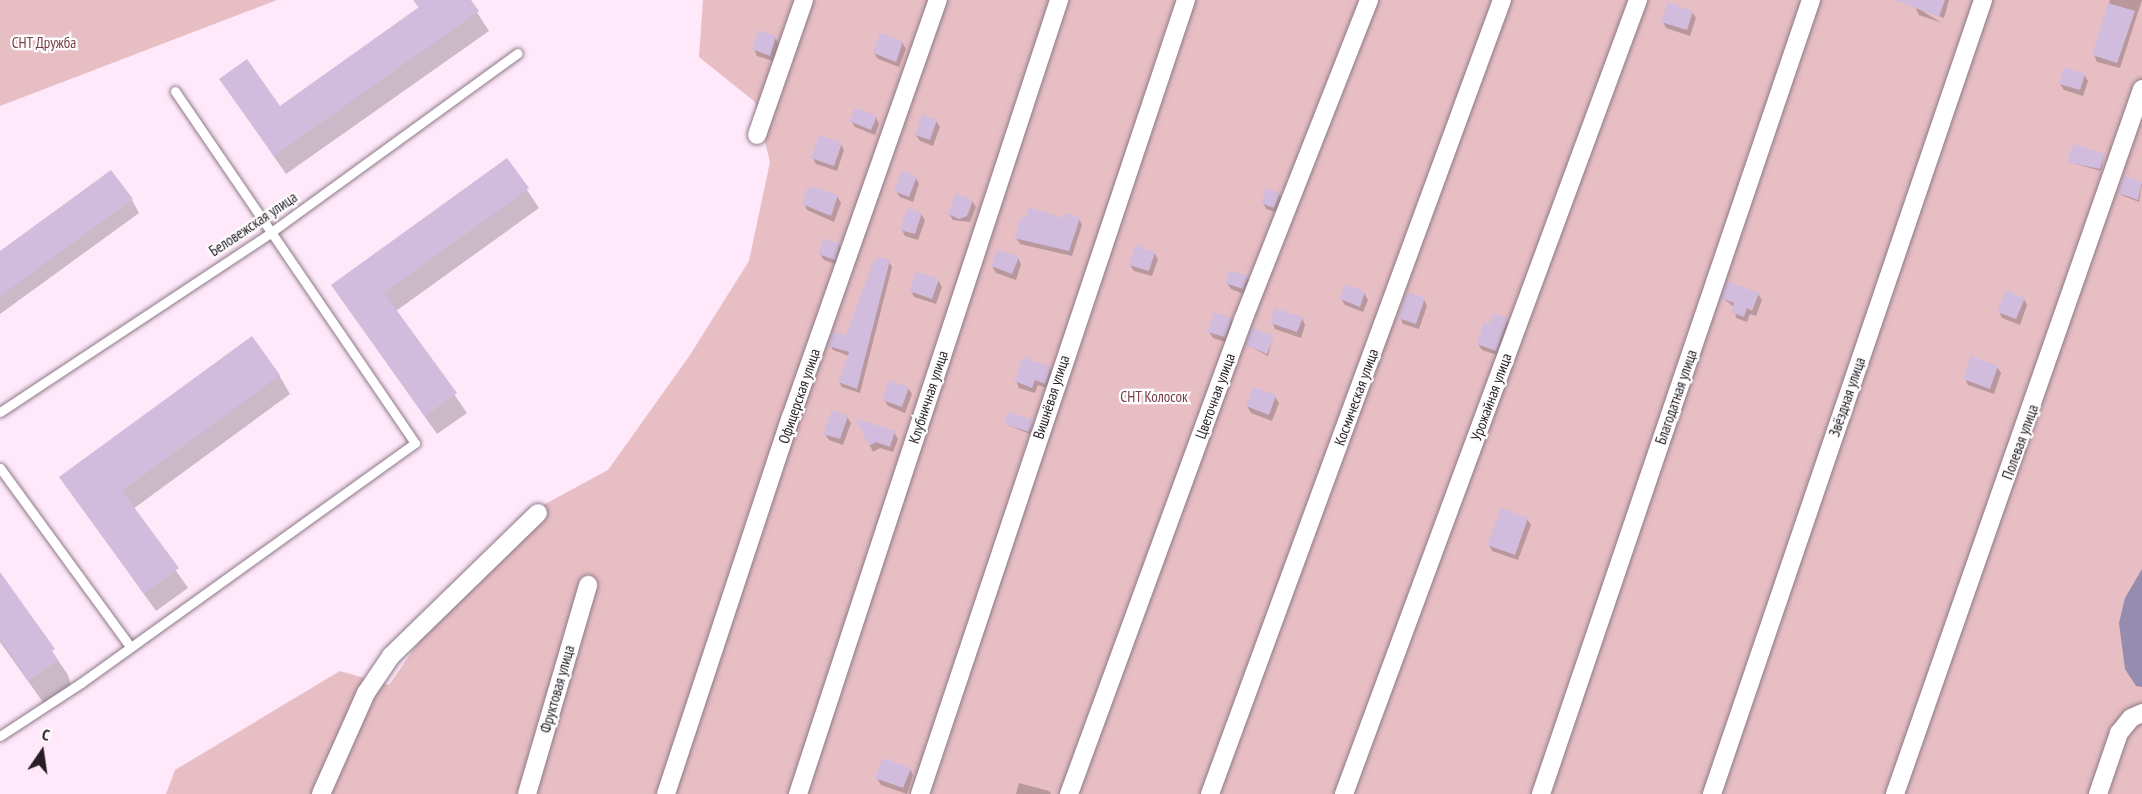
<!DOCTYPE html>
<html>
<head>
<meta charset="utf-8">
<style>
	body { margin:0 }
	#map { position:relative; width:2142px; height:794px; overflow:hidden; background:#fee8f9; font-family:"PT Sans Narrow",sans-serif }
	div>[style] { position:absolute }
	.green>* { inset:0; background:#e7bec3 }
	.water>* { inset:0; background:#958caf }
	.shadow>* { inset:0; background:#0003 }
	.building>* { inset:0; background:#d2bcdd }
	.roads { filter:drop-shadow(0 0 2px #8c7988) drop-shadow(0 0 2px #8c7988) }
	.lane>* { height:9px; margin:-4.5px; padding:0 4.5px; transform-origin:4.5px; border-radius:4.5px; background:#fff }
	.street>* { height:18px; margin:-9px; padding:0 9px; transform-origin:9px; border-radius:9px; background:#fff }
	span { translate:-50% -50%; white-space:nowrap; text-align:center; line-height:1.15; -webkit-text-stroke:4.5px #fdfdfd; paint-order:stroke }
	.park-label { font-size:15px; color:#773c46 }
	.street-label { font-size:15px; color:#261e24 }
	.north { position:absolute; left:12px; top:722px; width:60px; height:60px; -webkit-text-stroke:4px #fdfdfd; paint-order:stroke; rotate:13deg; font-size:16px; font-weight:700; line-height:24px; text-align:center; color:#261e24 }
	.north::after { content:''; display:block; margin:auto; width:21px; height:27px; background:#261e24; clip-path:polygon(50% 0,100% 100%,50% 72%,0 100%) }
</style>
</head>
<body>
<div id="map">
	<div class="green">
		<i style="clip-path:polygon(0 0,277px 0,0 106px)"></i>
		<i style="clip-path:polygon(703px 0,2142px 0,2142px 794px,166px 794px,175px 770px,340px 671px,389px 685px,461px 581px,536px 509px,608px 470px,690px 355px,749px 261px,770px 162px,755px 102px,699px 57px)"></i>
	</div>
	<div class="water">
		<i style="clip-path:polygon(2142px 569px,2142px 687px,2136px 686px,2125px 669px,2119px 623px,2125px 598px)"></i>
	</div>
	<div class="shadow">
		<i style="clip-path:polygon(413px 0,469px 0,489px 31px,286px 174px,221px 80px,280px 108px,420px 9px)"></i>
		<i style="clip-path:polygon(1919px 0,1949px 0,1944px 18px,1919px 9px,1942px 23px,1919px 15px,1916px 9px)"></i>
		<i style="clip-path:polygon(2110px 0,2142px 0,2120px 68px,2097px 62px,2094px 55px)"></i>
		<i style="clip-path:polygon(1692px 12px,1696px 18px,1690px 36px,1666px 28px,1663px 22px)"></i>
		<i style="clip-path:polygon(775px 38px,779px 44px,773px 61px,757px 56px,754px 49px)"></i>
		<i style="clip-path:polygon(902px 42px,906px 49px,899px 67px,878px 59px,874px 53px)"></i>
		<i style="clip-path:polygon(2084px 75px,2088px 81px,2083px 96px,2064px 90px,2060px 84px)"></i>
		<i style="clip-path:polygon(876px 117px,879px 124px,875px 135px,855px 127px,851px 121px)"></i>
		<i style="clip-path:polygon(936px 121px,940px 127px,933px 146px,920px 141px,916px 135px)"></i>
		<i style="clip-path:polygon(841px 144px,844px 150px,837px 171px,816px 164px,813px 158px)"></i>
		<i style="clip-path:polygon(2104px 156px,2101px 171px,2069px 162px)"></i>
		<i style="clip-path:polygon(507px 160px,539px 208px,396px 311px,467px 413px,437px 434px,332px 286px)"></i>
		<i style="clip-path:polygon(916px 178px,919px 184px,913px 202px,900px 197px,896px 191px)"></i>
		<i style="clip-path:polygon(2124px 178px,2142px 184px,2139px 202px,2121px 195px)"></i>
		<i style="clip-path:polygon(1279px 194px,1282px 200px,1278px 213px,1266px 209px,1263px 203px)"></i>
		<i style="clip-path:polygon(837px 196px,841px 203px,834px 222px,807px 210px,804px 203px)"></i>
		<i style="clip-path:polygon(132px 200px,139px 213px,0 314px,0 252px)"></i>
		<i style="clip-path:polygon(972px 201px,976px 207px,970px 222px,953px 220px,949px 214px)"></i>
		<i style="clip-path:polygon(921px 214px,925px 220px,918px 240px,905px 236px,902px 230px)"></i>
		<i style="clip-path:polygon(1079px 219px,1082px 225px,1072px 256px,1020px 244px,1016px 238px,1064px 220px)"></i>
		<i style="clip-path:polygon(839px 245px,843px 252px,838px 265px,824px 260px,820px 254px)"></i>
		<i style="clip-path:polygon(1154px 253px,1158px 259px,1152px 276px,1134px 271px,1130px 265px)"></i>
		<i style="clip-path:polygon(1018px 258px,1021px 264px,1016px 280px,996px 273px,992px 266px)"></i>
		<i style="clip-path:polygon(889px 262px,892px 267px,860px 393px,842px 387px,839px 382px,849px 356px,833px 350px,830px 345px,847px 338px)"></i>
		<i style="clip-path:polygon(1247px 278px,1251px 284px,1246px 295px,1231px 289px,1227px 283px)"></i>
		<i style="clip-path:polygon(938px 280px,942px 287px,936px 304px,914px 297px,911px 291px)"></i>
		<i style="clip-path:polygon(1364px 293px,1368px 300px,1363px 312px,1345px 305px,1341px 299px)"></i>
		<i style="clip-path:polygon(1758px 294px,1762px 300px,1756px 316px,1750px 314px,1747px 322px,1736px 318px,1734px 307px,1723px 298px)"></i>
		<i style="clip-path:polygon(2024px 299px,2027px 305px,2020px 325px,2002px 318px,1999px 312px)"></i>
		<i style="clip-path:polygon(1424px 300px,1427px 306px,1419px 329px,1403px 324px,1400px 317px)"></i>
		<i style="clip-path:polygon(1302px 318px,1305px 325px,1301px 338px,1275px 329px,1272px 322px)"></i>
		<i style="clip-path:polygon(1231px 319px,1234px 325px,1228px 343px,1213px 338px,1209px 332px)"></i>
		<i style="clip-path:polygon(1507px 320px,1511px 326px,1500px 356px,1482px 350px,1478px 344px)"></i>
		<i style="clip-path:polygon(1273px 337px,1268px 356px,1247px 345px)"></i>
		<i style="clip-path:polygon(1997px 367px,2001px 373px,1994px 394px,1968px 385px,1965px 378px)"></i>
		<i style="clip-path:polygon(1050px 368px,1054px 375px,1049px 389px,1038px 385px,1035px 393px,1019px 388px,1016px 381px)"></i>
		<i style="clip-path:polygon(279px 375px,290px 394px,133px 509px,188px 588px,156px 611px,61px 478px)"></i>
		<i style="clip-path:polygon(908px 388px,912px 394px,905px 413px,888px 406px,884px 400px)"></i>
		<i style="clip-path:polygon(1275px 397px,1279px 403px,1272px 421px,1251px 413px,1247px 406px)"></i>
		<i style="clip-path:polygon(847px 417px,851px 423px,843px 445px,829px 440px,825px 434px)"></i>
		<i style="clip-path:polygon(858px 421px,894px 432px,898px 439px,893px 452px,880px 448px,873px 452px)"></i>
		<i style="clip-path:polygon(1032px 422px,1030px 434px,1005px 424px)"></i>
		<i style="clip-path:polygon(1527px 519px,1531px 525px,1518px 560px,1492px 551px,1489px 545px)"></i>
		<i style="clip-path:polygon(4px 580px,68px 675px,71px 686px,45px 705px,0 642px,0 581px)"></i>
		<i style="clip-path:polygon(910px 769px,913px 775px,907px 794px,881px 785px,877px 778px)"></i>
		<i style="clip-path:polygon(1019px 783px,1049px 791px,1051px 794px,1016px 794px)"></i>
	</div>
	<div class="building">
		<i style="clip-path:polygon(414px 0,471px 0,479px 11px,274px 156px,219px 79px,247px 59px,280px 106px,419px 7px)"></i>
		<i style="clip-path:polygon(1895px 0,1945px 0,1939px 17px)"></i>
		<i style="clip-path:polygon(1668px 2px,1693px 11px,1687px 30px,1661px 22px)"></i>
		<i style="clip-path:polygon(2108px 3px,2135px 11px,2117px 63px,2092px 55px)"></i>
		<i style="clip-path:polygon(759px 30px,776px 36px,770px 56px,752px 49px)"></i>
		<i style="clip-path:polygon(880px 33px,903px 41px,896px 62px,873px 53px)"></i>
		<i style="clip-path:polygon(2064px 67px,2085px 74px,2080px 90px,2059px 84px)"></i>
		<i style="clip-path:polygon(855px 108px,877px 116px,871px 130px,849px 121px)"></i>
		<i style="clip-path:polygon(922px 114px,937px 120px,930px 140px,915px 135px)"></i>
		<i style="clip-path:polygon(819px 135px,842px 143px,834px 166px,811px 158px)"></i>
		<i style="clip-path:polygon(2073px 144px,2105px 154px,2100px 169px,2067px 162px)"></i>
		<i style="clip-path:polygon(507px 158px,529px 188px,384px 293px,457px 393px,425px 416px,331px 285px)"></i>
		<i style="clip-path:polygon(111px 170px,133px 199px,0 296px,0 251px)"></i>
		<i style="clip-path:polygon(902px 171px,917px 176px,909px 197px,894px 191px)"></i>
		<i style="clip-path:polygon(2124px 176px,2142px 182px,2138px 200px,2118px 193px)"></i>
		<i style="clip-path:polygon(815px 187px,838px 195px,831px 216px,802px 204px,807px 188px)"></i>
		<i style="clip-path:polygon(1266px 188px,1280px 193px,1274px 208px,1261px 203px)"></i>
		<i style="clip-path:polygon(956px 193px,973px 200px,967px 216px,959px 219px,948px 214px)"></i>
		<i style="clip-path:polygon(1029px 207px,1063px 218px,1065px 213px,1080px 218px,1069px 251px,1014px 238px,1021px 217px,1026px 218px)"></i>
		<i style="clip-path:polygon(907px 208px,922px 213px,915px 234px,900px 230px)"></i>
		<i style="clip-path:polygon(824px 238px,840px 244px,835px 260px,818px 254px)"></i>
		<i style="clip-path:polygon(1135px 245px,1155px 252px,1149px 271px,1129px 265px)"></i>
		<i style="clip-path:polygon(997px 249px,1019px 257px,1012px 274px,991px 266px)"></i>
		<i style="clip-path:polygon(882px 258px,890px 260px,857px 389px,838px 382px,849px 352px,828px 346px,833px 331px,846px 336px,874px 259px)"></i>
		<i style="clip-path:polygon(1230px 270px,1248px 276px,1243px 289px,1225px 283px)"></i>
		<i style="clip-path:polygon(916px 271px,939px 279px,932px 299px,909px 291px)"></i>
		<i style="clip-path:polygon(1727px 281px,1759px 293px,1752px 311px,1747px 308px,1744px 317px,1731px 312px,1734px 303px,1721px 298px)"></i>
		<i style="clip-path:polygon(1345px 284px,1365px 292px,1360px 307px,1340px 299px)"></i>
		<i style="clip-path:polygon(2006px 290px,2025px 298px,2016px 319px,1997px 312px)"></i>
		<i style="clip-path:polygon(1407px 292px,1425px 298px,1416px 324px,1398px 318px)"></i>
		<i style="clip-path:polygon(1275px 308px,1303px 317px,1297px 332px,1270px 323px)"></i>
		<i style="clip-path:polygon(1214px 312px,1232px 318px,1225px 337px,1207px 332px)"></i>
		<i style="clip-path:polygon(1493px 313px,1508px 318px,1496px 351px,1477px 344px,1484px 322px,1489px 324px)"></i>
		<i style="clip-path:polygon(1252px 327px,1274px 336px,1267px 354px,1246px 345px)"></i>
		<i style="clip-path:polygon(252px 336px,280px 375px,122px 491px,179px 568px,144px 594px,59px 477px)"></i>
		<i style="clip-path:polygon(1971px 356px,1998px 366px,1990px 389px,1963px 379px)"></i>
		<i style="clip-path:polygon(1023px 357px,1051px 367px,1045px 384px,1035px 380px,1032px 388px,1014px 381px)"></i>
		<i style="clip-path:polygon(889px 380px,909px 387px,902px 407px,882px 400px)"></i>
		<i style="clip-path:polygon(1253px 387px,1276px 395px,1269px 415px,1246px 406px)"></i>
		<i style="clip-path:polygon(832px 410px,848px 416px,840px 439px,823px 434px)"></i>
		<i style="clip-path:polygon(1008px 412px,1033px 420px,1029px 432px,1004px 424px)"></i>
		<i style="clip-path:polygon(855px 418px,895px 431px,890px 447px,876px 442px,869px 446px)"></i>
		<i style="clip-path:polygon(1501px 508px,1528px 518px,1515px 555px,1487px 545px)"></i>
		<i style="clip-path:polygon(0 572px,55px 649px,52px 651px,58px 660px,29px 681px,0 639px)"></i>
		<i style="clip-path:polygon(883px 758px,911px 768px,903px 788px,875px 778px)"></i>
	</div>
	<div class="roads">
		<div class="lane">
			<i style="left:0;top:412px;width:324px;rotate:-33.5deg"></i>
			<i style="left:270px;top:233px;width:306px;rotate:-36deg"></i>
			<i style="left:0;top:468px;width:220px;rotate:53.9deg"></i>
			<i style="left:0;top:736px;width:97px;rotate:-33.2deg"></i>
			<i style="left:81px;top:683px;width:411px;rotate:-35.7deg"></i>
			<i style="left:415px;top:443px;width:426px;rotate:-124.3deg"></i>
		</div>
		<div class="street">
			<i style="left:757px;top:135px;width:143px;rotate:-70.8deg"></i>
			<i style="left:321px;top:794px;width:111px;rotate:-66deg"></i>
			<i style="left:366px;top:693px;width:45px;rotate:-56deg"></i>
			<i style="left:391px;top:656px;width:205px;rotate:-44.2deg"></i>
			<i style="left:527px;top:794px;width:218px;rotate:-73.7deg"></i>
			<i style="left:666px;top:794px;width:397px;rotate:-71.7deg"></i>
			<i style="left:791px;top:417px;width:442px;rotate:-70.6deg"></i>
			<i style="left:798px;top:794px;width:836px;rotate:-71.8deg"></i>
			<i style="left:920px;top:794px;width:837px;rotate:-71.48deg"></i>
			<i style="left:1069px;top:794px;width:505px;rotate:-69.84deg"></i>
			<i style="left:1243px;top:320px;width:344px;rotate:-68.5deg"></i>
			<i style="left:1210px;top:794px;width:846px;rotate:-69.81deg"></i>
			<i style="left:1344px;top:794px;width:847px;rotate:-69.68deg"></i>
			<i style="left:1541px;top:794px;width:839px;rotate:-71.22deg"></i>
			<i style="left:1712px;top:794px;width:839px;rotate:-71.15deg"></i>
			<i style="left:1895px;top:794px;width:747px;rotate:-70.69deg"></i>
			<i style="left:2098px;top:794px;width:65px;rotate:-71deg"></i>
			<i style="left:2119px;top:733px;width:19px;rotate:-51deg"></i>
			<i style="left:2131px;top:718px;width:12px;rotate:-24deg"></i>
		</div>
	</div>
	<div class="park-label">
		<span style="left:44px;top:43px">СНТ Дружба</span>
		<span style="left:1154px;top:397px">СНТ Колосок</span>
	</div>
	<div class="street-label">
		<span style="left:253px;top:224px;rotate:-34deg">Беловежская улица</span>
		<span style="left:799px;top:396px;rotate:-71deg">Офицерская улица</span>
		<span style="left:1215px;top:396px;rotate:-70deg">Цветочная улица</span>
		<span style="left:928px;top:397px;rotate:-72deg">Клубничная улица</span>
		<span style="left:1051px;top:397px;rotate:-72deg">Вишнёвая улица</span>
		<span style="left:1356px;top:397px;rotate:-70deg">Космическая улица</span>
		<span style="left:1491px;top:397px;rotate:-70deg">Урожайная улица</span>
		<span style="left:1676px;top:397px;rotate:-71deg">Благодатная улица</span>
		<span style="left:1847px;top:397px;rotate:-71deg">Звёздная улица</span>
		<span style="left:2020px;top:442px;rotate:-70deg">Полевая улица</span>
		<span style="left:557px;top:689px;rotate:-74deg">Фруктовая улица</span>
	</div>
	<div class="north">С</div>
</div>
</body>
</html>
